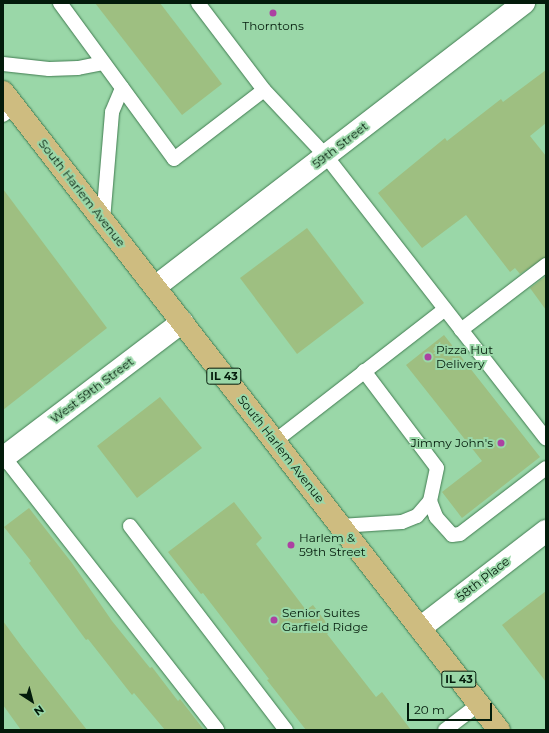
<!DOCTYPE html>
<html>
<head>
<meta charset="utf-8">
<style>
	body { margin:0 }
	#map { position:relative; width:549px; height:733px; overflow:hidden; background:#9ad7a8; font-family:Montserrat,sans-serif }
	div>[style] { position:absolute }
	.building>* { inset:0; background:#9ebf81 }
	.roads { filter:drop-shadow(0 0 1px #417c51) drop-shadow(0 0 1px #417c51) }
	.service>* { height:14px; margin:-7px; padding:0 7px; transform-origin:7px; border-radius:7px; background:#fff }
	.minor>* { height:22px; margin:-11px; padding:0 11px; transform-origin:11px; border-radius:11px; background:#fff }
	.primary>* { height:22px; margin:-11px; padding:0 11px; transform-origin:11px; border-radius:11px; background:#cebc80 }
	.dots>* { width:11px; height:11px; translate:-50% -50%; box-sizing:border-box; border:2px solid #9ad7a8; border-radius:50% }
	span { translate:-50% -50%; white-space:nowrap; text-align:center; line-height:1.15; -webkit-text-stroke:4px #9ad7a8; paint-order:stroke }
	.shield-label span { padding:1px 3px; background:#9ad7a8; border:1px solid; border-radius:3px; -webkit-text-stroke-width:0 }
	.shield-label { font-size:11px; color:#031b0b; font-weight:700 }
	.poi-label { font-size:12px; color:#031b0b }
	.left { translate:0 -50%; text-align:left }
	.right { translate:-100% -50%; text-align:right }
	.street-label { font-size:12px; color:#031b0b }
	.frame { position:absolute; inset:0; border:4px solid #031b0b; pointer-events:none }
	.north { position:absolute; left:12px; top:681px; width:40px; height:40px; -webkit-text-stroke:3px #9ad7a8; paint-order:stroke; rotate:144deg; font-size:11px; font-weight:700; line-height:16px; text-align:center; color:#031b0b }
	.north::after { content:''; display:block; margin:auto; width:14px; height:18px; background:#031b0b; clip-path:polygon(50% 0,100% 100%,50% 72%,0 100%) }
	.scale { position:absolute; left:407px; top:703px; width:85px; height:18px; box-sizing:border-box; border:2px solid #031b0b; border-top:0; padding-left:5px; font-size:12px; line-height:14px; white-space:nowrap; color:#031b0b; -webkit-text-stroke:3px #9ad7a8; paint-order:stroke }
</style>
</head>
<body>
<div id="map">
	<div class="building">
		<i style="clip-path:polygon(95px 3px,160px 3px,222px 84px,182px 115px)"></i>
		<i style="clip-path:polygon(546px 70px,546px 123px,530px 136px,546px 156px,546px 257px,520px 274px,515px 268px,510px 272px,466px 215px,422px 248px,378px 193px,445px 138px,447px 141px,501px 99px,503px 102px)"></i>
		<i style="clip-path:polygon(3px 189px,107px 328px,3px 410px)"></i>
		<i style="clip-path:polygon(307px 228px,364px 303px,297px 354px,240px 278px)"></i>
		<i style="clip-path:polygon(546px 276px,546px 310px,530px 288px)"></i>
		<i style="clip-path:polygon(444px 335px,540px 457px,462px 518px,442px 492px,482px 461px,406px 365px)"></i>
		<i style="clip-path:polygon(160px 397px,202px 448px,137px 498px,97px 446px)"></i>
		<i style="clip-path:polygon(234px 502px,262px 538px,256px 544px,306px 610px,313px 605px,332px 630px,327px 634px,376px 697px,382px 692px,411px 730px,306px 730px,267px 680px,269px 679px,203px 593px,201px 594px,168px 552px)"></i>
		<i style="clip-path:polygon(29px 508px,72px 563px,112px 621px,150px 668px,152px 667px,178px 701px,180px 699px,204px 730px,165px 730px,134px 693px,132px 695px,88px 639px,86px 640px,29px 563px,31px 561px,4px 527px)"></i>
		<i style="clip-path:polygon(546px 591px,546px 682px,502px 625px)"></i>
		<i style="clip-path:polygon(3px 621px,22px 647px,87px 730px,21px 730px,3px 705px)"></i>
	</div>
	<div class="roads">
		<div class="service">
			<i style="left:60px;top:3px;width:193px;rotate:53.8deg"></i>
			<i style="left:174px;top:159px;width:113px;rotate:-37.5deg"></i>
			<i style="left:264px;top:90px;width:109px;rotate:-127.2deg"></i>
			<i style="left:3px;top:64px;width:46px;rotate:6.2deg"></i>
			<i style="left:49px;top:69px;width:29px;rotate:-2deg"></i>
			<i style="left:78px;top:68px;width:25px;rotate:-11deg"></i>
			<i style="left:264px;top:90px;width:91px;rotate:46.8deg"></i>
			<i style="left:326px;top:156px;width:358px;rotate:52.1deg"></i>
			<i style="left:3px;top:115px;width:15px;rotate:-37deg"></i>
			<i style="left:103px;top:220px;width:108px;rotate:-85.2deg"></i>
			<i style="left:112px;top:112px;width:26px;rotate:-67deg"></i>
			<i style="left:461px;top:330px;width:107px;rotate:-37.4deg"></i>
			<i style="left:364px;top:371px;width:121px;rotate:53deg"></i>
			<i style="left:437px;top:468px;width:34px;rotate:102deg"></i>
			<i style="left:430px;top:501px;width:17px;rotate:69deg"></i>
			<i style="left:436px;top:517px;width:24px;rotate:48deg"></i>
			<i style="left:452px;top:535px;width:8px;rotate:-7deg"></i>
			<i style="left:460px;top:534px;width:108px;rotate:-37.5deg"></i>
			<i style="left:275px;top:441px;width:215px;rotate:-37.8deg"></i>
			<i style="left:4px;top:457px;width:346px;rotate:52deg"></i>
			<i style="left:130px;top:526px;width:257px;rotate:52.6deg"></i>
			<i style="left:340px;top:526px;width:62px;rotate:-3.7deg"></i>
			<i style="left:402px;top:522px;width:16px;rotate:-22deg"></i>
			<i style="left:417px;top:516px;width:20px;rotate:-49deg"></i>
			<i style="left:445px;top:730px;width:43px;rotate:-37.4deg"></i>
		</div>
		<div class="minor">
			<i style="left:155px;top:287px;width:466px;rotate:-37.6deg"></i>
			<i style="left:3px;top:458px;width:225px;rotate:-37.2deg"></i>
			<i style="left:420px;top:628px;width:159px;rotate:-37.6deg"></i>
		</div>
		<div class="primary">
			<i style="left:3px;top:92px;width:808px;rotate:52.14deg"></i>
		</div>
	</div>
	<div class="dots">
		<i style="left:273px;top:13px;background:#ac41a2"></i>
		<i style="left:428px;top:357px;background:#ac41a2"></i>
		<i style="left:501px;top:443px;background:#ac41a2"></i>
		<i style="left:291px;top:545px;background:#ac41a2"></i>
		<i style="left:274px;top:620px;background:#ac41a2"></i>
	</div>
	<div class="shield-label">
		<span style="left:224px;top:376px">IL 43</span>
		<span style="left:459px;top:679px">IL 43</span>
	</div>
	<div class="poi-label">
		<span style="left:273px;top:26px">Thorntons</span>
		<span class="left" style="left:436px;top:357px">Pizza Hut<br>Delivery</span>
		<span class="right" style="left:493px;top:443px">Jimmy John's</span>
		<span class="left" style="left:299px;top:545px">Harlem &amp;<br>59th Street</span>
		<span class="left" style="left:282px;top:620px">Senior Suites<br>Garfield Ridge</span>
	</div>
	<div class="street-label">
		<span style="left:340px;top:145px;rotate:-38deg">59th Street</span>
		<span style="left:82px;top:193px;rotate:52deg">South Harlem Avenue</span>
		<span style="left:92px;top:390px;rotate:-37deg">West 59th Street</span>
		<span style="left:281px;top:449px;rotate:52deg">South Harlem Avenue</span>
		<span style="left:483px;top:579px;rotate:-38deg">58th Place</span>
	</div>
	<div class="frame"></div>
	<div class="north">N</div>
	<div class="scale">20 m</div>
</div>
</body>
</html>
